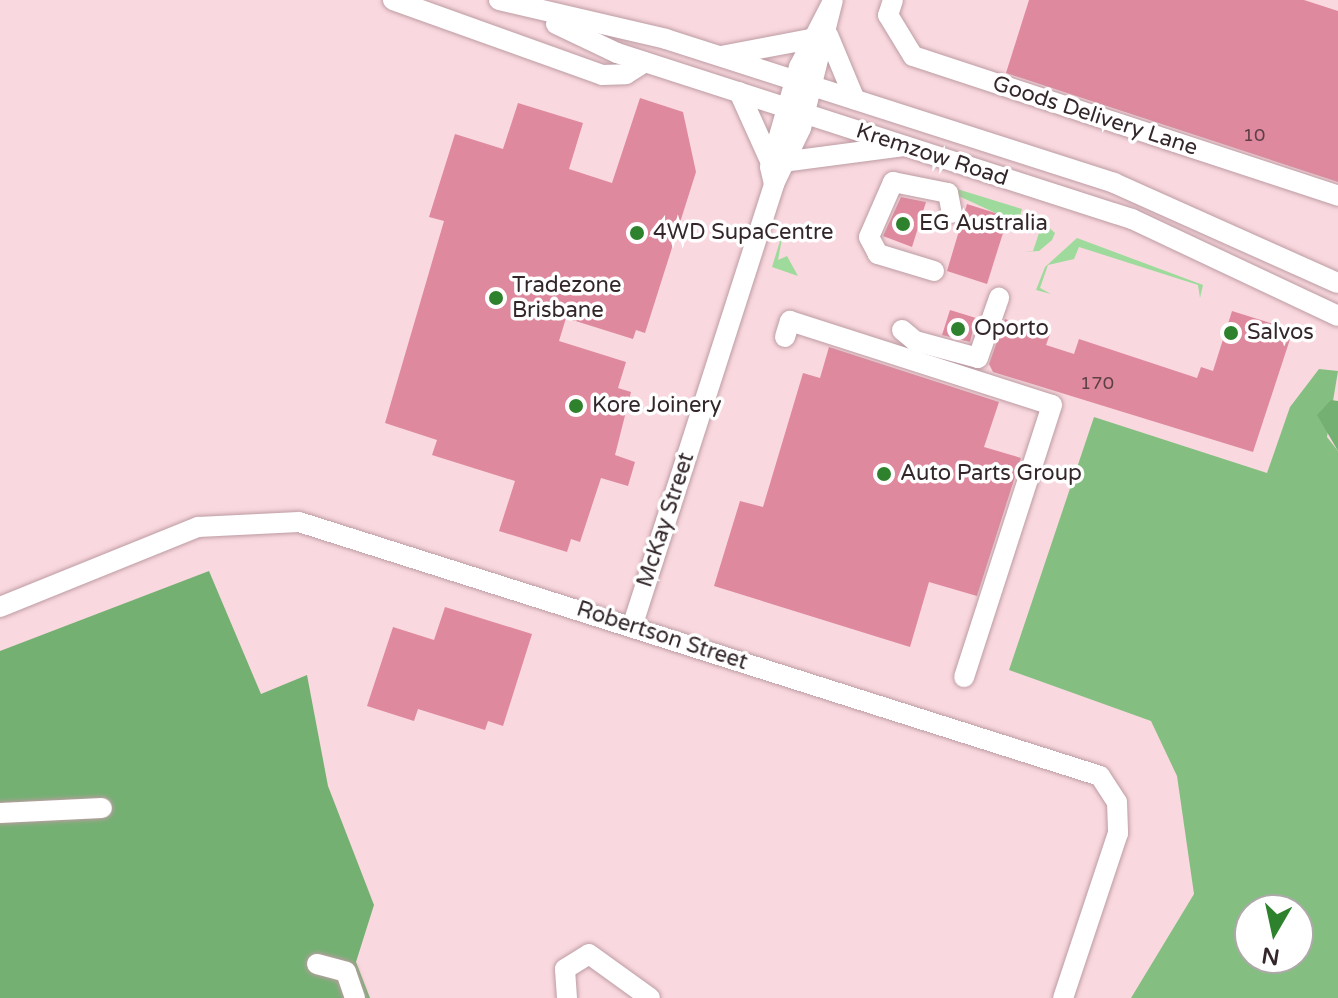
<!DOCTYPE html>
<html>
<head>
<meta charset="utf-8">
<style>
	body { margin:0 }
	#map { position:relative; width:1338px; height:998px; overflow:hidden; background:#fad8df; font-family:"Varela Round",sans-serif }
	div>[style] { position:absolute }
	.green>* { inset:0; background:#9eda9b }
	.forest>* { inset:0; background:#84bf81 }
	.water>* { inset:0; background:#75b073 }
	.building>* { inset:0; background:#df899e }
	.roads { filter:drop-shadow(0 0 2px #bc9ca3) drop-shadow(0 0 2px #bc9ca3) }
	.minor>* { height:20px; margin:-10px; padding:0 10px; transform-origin:10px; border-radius:10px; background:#fff }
	.dots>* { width:22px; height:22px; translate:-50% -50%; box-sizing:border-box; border:4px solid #fff; border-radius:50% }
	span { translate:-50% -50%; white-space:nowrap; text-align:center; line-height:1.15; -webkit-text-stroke:7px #fff; paint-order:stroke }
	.number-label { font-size:18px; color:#5e4046 }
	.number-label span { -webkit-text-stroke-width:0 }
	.street-label { font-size:22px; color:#332729 }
	.poi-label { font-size:22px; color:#332729 }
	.left { translate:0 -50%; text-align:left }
	.north { position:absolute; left:1234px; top:894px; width:80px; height:80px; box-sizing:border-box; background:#fff; border:2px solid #ada9a9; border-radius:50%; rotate:189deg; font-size:22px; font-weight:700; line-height:32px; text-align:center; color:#332729 }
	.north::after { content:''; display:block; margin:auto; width:28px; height:36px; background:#2e822e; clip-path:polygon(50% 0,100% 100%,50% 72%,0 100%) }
</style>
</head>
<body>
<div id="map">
	<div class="green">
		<i style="clip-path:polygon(915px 176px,1022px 209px,1018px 223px,1028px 226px,1034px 214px,1055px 233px,1052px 240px,1039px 251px,1023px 252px,1033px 251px,1039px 233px)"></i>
		<i style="clip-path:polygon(784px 228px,778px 260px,787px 256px,798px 276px,772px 267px)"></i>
		<i style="clip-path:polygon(1077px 238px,1203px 285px,1200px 298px,1198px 285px,1079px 247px,1074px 259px,1048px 265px,1040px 288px,1051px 294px,1036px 290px,1045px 267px)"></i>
	</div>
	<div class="forest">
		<i style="clip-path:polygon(evenodd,1319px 369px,1338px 371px,1327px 437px,1338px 451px,1338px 998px,1131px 998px,1194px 894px,1177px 776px,1151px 721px,1009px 670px,1094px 417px,1267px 473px,1290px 407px,1319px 369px,1250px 910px,1298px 910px,1298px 958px,1250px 958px,1250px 910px)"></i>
	</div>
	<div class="water">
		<i style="clip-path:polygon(1331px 400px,1338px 401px,1338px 451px,1317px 415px)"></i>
		<i style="clip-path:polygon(209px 571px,261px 694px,307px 675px,328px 786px,374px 905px,356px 962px,370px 998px,0 998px,0 651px)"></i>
	</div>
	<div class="building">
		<i style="clip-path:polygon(1029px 0,1304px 0,1338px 11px,1338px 182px,1006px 73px)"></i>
		<i style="clip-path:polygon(640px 98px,683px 112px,696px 172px,645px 333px,636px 330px,633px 339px,566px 318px,559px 341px,626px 362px,618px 388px,631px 392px,615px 455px,635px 462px,628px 486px,601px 478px,580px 542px,571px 539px,567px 552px,499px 531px,515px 481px,432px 455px,437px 440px,385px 423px,444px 221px,429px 217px,455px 134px,503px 149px,518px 103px,583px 123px,569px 169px,612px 183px)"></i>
		<i style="clip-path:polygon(901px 197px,926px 202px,912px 247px,883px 236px)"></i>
		<i style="clip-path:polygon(967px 204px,1008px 217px,987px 284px,947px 271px)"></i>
		<i style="clip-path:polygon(950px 310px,976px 318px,970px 342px,942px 335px)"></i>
		<i style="clip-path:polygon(1232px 311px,1293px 330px,1253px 452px,993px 372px,989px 364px,1005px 319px,1050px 334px,1046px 345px,1074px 354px,1079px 339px,1197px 378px,1201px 367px,1213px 371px)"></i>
		<i style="clip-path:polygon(829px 347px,999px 402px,984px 447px,1021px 458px,977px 596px,929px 582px,910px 647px,714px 586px,740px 501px,763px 507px,803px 373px,820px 378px)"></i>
		<i style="clip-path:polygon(445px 607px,532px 634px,503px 726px,488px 721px,485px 730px,418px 709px,414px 721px,367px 706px,393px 627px,434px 640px)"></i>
	</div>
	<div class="roads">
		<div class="minor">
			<i style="left:393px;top:0;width:222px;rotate:19.7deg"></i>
			<i style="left:602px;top:75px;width:24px;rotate:-2deg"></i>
			<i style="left:626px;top:74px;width:22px;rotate:-32deg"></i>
			<i style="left:499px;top:0;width:171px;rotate:13.1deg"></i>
			<i style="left:666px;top:39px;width:471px;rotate:17.8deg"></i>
			<i style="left:1114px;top:183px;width:245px;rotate:24.1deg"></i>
			<i style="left:893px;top:0;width:16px;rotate:108deg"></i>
			<i style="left:888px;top:15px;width:48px;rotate:58.6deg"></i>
			<i style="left:913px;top:56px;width:447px;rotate:18.2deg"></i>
			<i style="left:556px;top:24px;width:68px;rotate:25.4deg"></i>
			<i style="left:617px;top:53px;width:541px;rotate:17.87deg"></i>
			<i style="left:1132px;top:219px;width:228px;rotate:25.2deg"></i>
			<i style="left:828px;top:35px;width:70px;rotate:67.4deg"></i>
			<i style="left:721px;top:56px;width:92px;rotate:-10.7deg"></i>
			<i style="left:739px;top:92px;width:78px;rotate:65.7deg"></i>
			<i style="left:790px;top:161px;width:115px;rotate:-7.5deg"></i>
			<i style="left:774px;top:184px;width:17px;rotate:-103deg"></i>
			<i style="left:770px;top:167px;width:104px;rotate:-73.8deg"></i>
			<i style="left:799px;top:67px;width:70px;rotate:-62.7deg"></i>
			<i style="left:934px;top:271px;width:59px;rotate:-163.1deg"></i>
			<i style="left:878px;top:254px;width:19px;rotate:-118deg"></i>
			<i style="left:869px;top:237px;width:60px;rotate:-66.4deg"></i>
			<i style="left:893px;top:182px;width:56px;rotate:11.3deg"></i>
			<i style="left:948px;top:193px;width:20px;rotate:79deg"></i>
			<i style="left:902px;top:330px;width:17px;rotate:40deg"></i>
			<i style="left:915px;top:341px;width:65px;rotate:15.1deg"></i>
			<i style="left:978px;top:358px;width:64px;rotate:-70.7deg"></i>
			<i style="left:785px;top:337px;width:17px;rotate:-73deg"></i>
			<i style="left:790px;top:321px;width:275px;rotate:17.8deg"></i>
			<i style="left:1052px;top:405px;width:286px;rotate:107.9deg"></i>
			<i style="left:0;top:607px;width:214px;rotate:-22deg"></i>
			<i style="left:198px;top:527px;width:101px;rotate:-2.8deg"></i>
			<i style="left:299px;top:522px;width:840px;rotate:17.59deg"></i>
			<i style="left:1100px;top:776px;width:31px;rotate:57deg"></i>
			<i style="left:1117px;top:802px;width:31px;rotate:88deg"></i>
			<i style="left:1118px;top:833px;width:174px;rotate:108.4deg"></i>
			<i style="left:632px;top:627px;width:465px;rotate:-72.2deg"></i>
			<i style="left:774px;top:184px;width:62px;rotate:-64.3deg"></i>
			<i style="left:801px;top:128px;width:132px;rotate:-76deg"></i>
			<i style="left:0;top:813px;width:102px;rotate:-2.8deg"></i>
			<i style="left:317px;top:964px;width:30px;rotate:15deg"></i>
			<i style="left:346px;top:972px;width:28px;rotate:71deg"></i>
			<i style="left:567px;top:998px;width:29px;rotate:-94deg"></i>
			<i style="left:565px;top:969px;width:28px;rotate:-32deg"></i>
			<i style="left:589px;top:954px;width:75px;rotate:35.8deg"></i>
		</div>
	</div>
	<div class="dots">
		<i style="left:903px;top:224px;background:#2e822e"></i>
		<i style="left:637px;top:233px;background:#2e822e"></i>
		<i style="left:496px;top:298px;background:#2e822e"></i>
		<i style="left:958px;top:329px;background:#2e822e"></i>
		<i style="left:1231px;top:333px;background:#2e822e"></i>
		<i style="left:576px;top:406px;background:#2e822e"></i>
		<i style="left:884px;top:474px;background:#2e822e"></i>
	</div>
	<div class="number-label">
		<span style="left:1254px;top:135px">10</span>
		<span style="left:1097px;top:383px">170</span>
	</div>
	<div class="street-label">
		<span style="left:1095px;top:116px;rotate:18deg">Goods Delivery Lane</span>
		<span style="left:932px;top:155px;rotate:18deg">Kremzow Road</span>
		<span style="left:666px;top:520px;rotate:-72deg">McKay Street</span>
		<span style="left:662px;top:636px;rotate:18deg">Robertson Street</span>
	</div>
	<div class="poi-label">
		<span class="left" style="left:919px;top:224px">EG Australia</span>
		<span class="left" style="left:653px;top:233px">4WD SupaCentre</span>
		<span class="left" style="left:512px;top:298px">Tradezone<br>Brisbane</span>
		<span class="left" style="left:974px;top:329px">Oporto</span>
		<span class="left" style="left:1247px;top:333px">Salvos</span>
		<span class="left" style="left:592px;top:406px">Kore Joinery</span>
		<span class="left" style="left:900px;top:474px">Auto Parts Group</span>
	</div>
	<div class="north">N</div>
</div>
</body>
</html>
